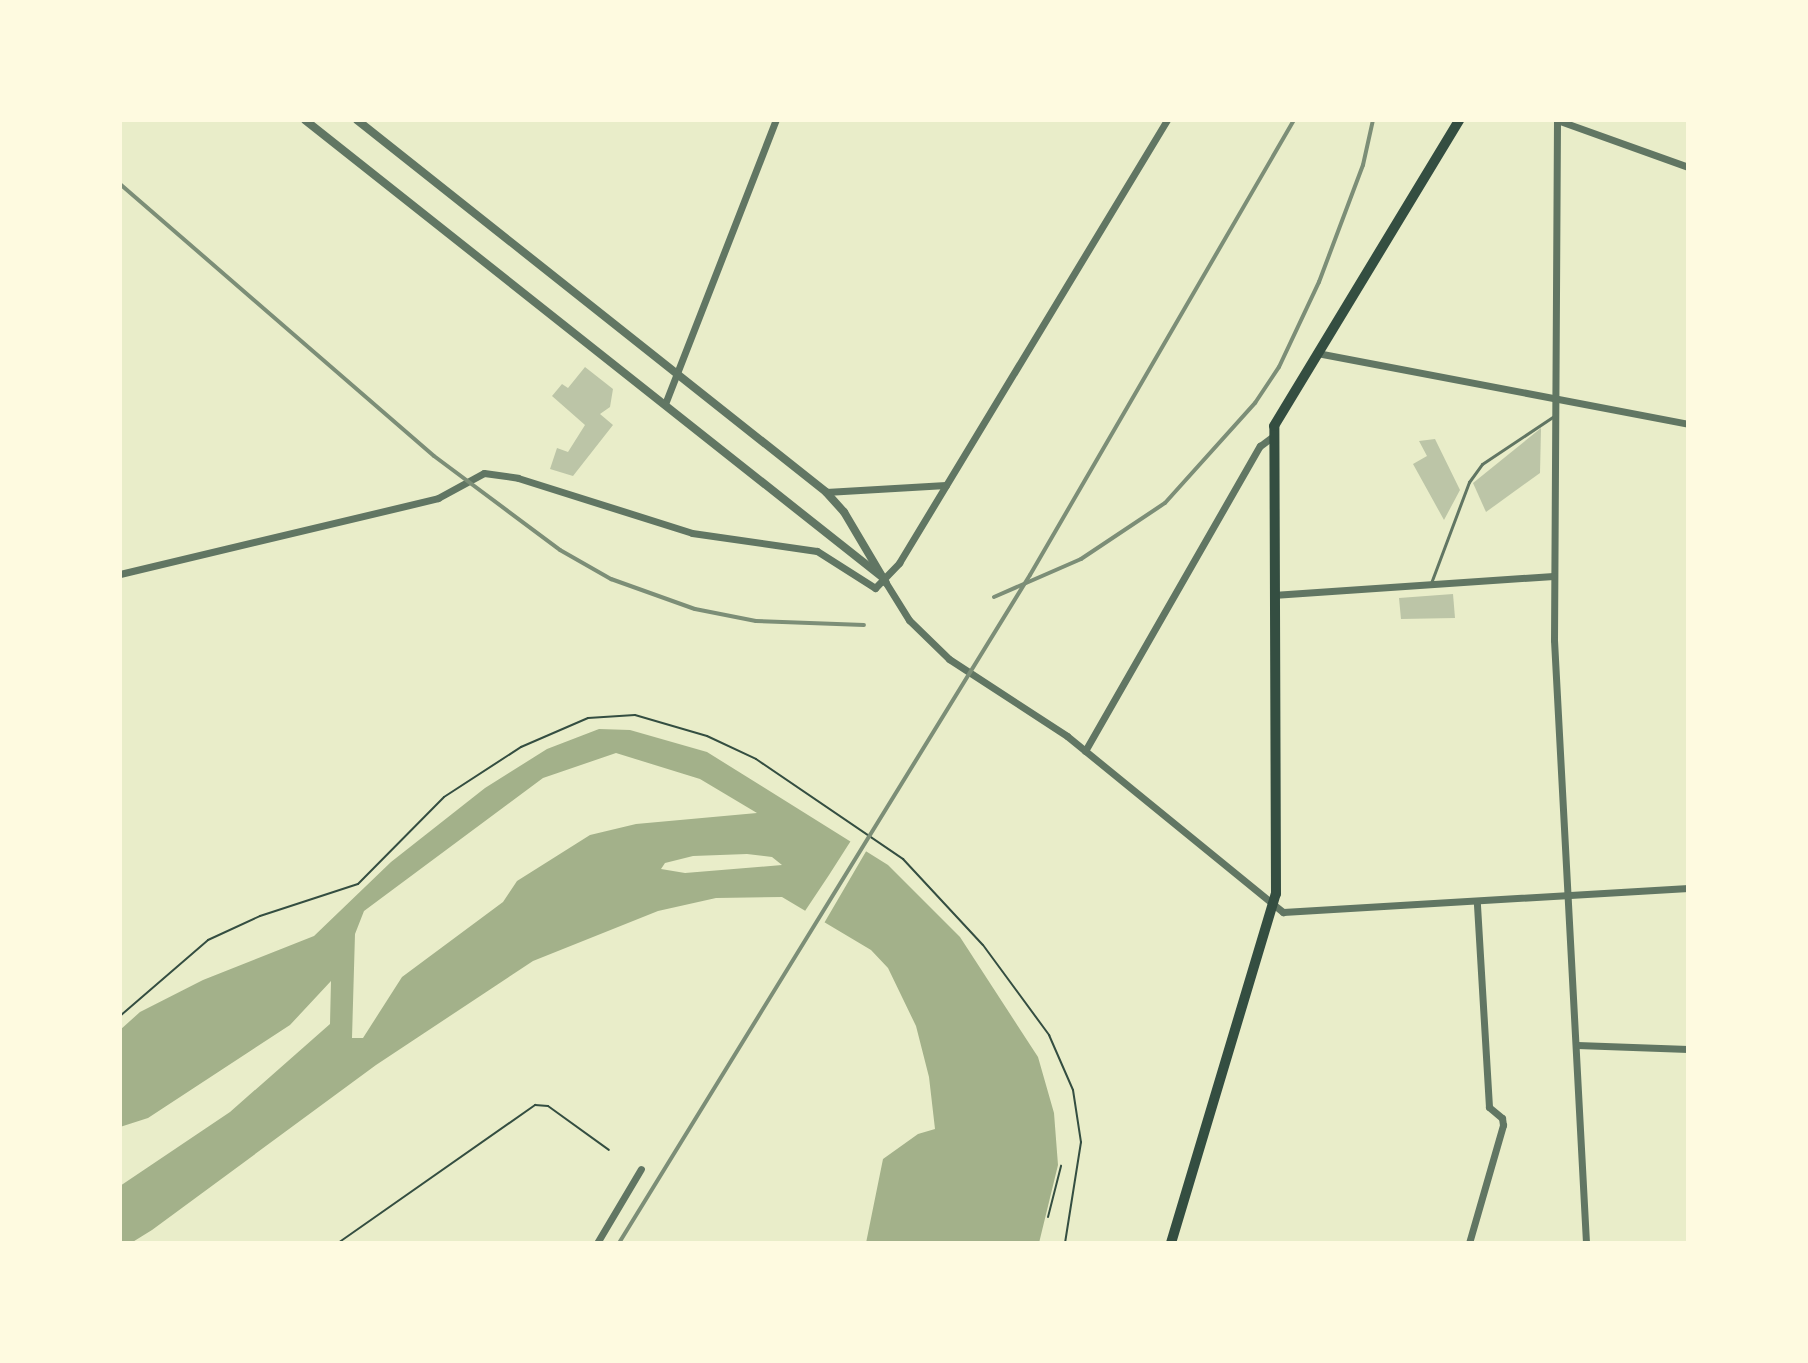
<!DOCTYPE html>
<html>
<head>
<meta charset="utf-8">
<style>
	body { margin:0 }
	#map { position:relative; width:1808px; height:1363px; overflow:hidden; background:#e9edc9; font-family:"Open Sans",sans-serif }
	div>[style] { position:absolute }
	.water>* { inset:0; background:#a3b18a }
	.pier>* { inset:0; background:#e9edc9 }
	.building>* { inset:0; background:#bcc5a7 }
	.path>* { height:2px; margin:-1px; padding:0 1px; transform-origin:1px; border-radius:1px; background:#344e41 }
	.service>* { height:3px; margin:-1.5px; padding:0 1.5px; transform-origin:1.5px; border-radius:1.5px; background:#617663 }
	.minor>* { height:7px; margin:-3.5px; padding:0 3.5px; transform-origin:3.5px; border-radius:3.5px; background:#617663 }
	.tertiary>* { height:8px; margin:-4px; padding:0 4px; transform-origin:4px; border-radius:4px; background:#617663 }
	.secondary>* { height:10px; margin:-5px; padding:0 5px; transform-origin:5px; border-radius:5px; background:#344e41 }
	.rail>* { height:4px; margin:-2px; padding:0 2px; transform-origin:2px; border-radius:2px; background:#7c8e77 }
	span { translate:-50% -50%; white-space:nowrap; text-align:center; line-height:1.15; -webkit-text-stroke:8px #fefae0; paint-order:stroke }
	.frame { position:absolute; inset:0; border:122px solid #fefae0; pointer-events:none }
</style>
</head>
<body>
<div id="map">
	<div class="water">
		<i style="clip-path:polygon(evenodd,599px 729px,630px 730px,707px 752px,888px 865px,960px 937px,1038px 1057px,1054px 1113px,1058px 1165px,1039px 1243px,866px 1243px,883px 1159px,918px 1134px,935px 1129px,929px 1077px,916px 1026px,888px 968px,871px 950px,782px 897px,716px 898px,658px 911px,533px 961px,376px 1065px,152px 1230px,131px 1243px,120px 1243px,120px 1186px,230px 1112px,330px 1024px,331px 981px,290px 1025px,148px 1118px,120px 1127px,120px 1030px,140px 1012px,203px 980px,314px 936px,391px 862px,485px 788px,547px 749px,599px 729px,616px 753px,700px 779px,757px 813px,636px 824px,590px 835px,517px 881px,503px 902px,402px 977px,363px 1038px,352px 1038px,355px 934px,364px 911px,543px 778px,616px 753px,599px 729px,747px 854px,772px 857px,782px 865px,685px 873px,661px 869px,665px 863px,693px 856px,747px 854px)"></i>
	</div>
	<div class="pier">
		<i style="clip-path:polygon(852px 839px,868px 848px,823px 925px,803px 914px,829px 875px,840px 882px,829px 875px)"></i>
	</div>
	<div class="building">
		<i style="clip-path:polygon(585px 367px,613px 389px,610px 407px,600px 414px,613px 425px,573px 476px,550px 469px,557px 448px,568px 452px,585px 425px,552px 396px,562px 384px,568px 388px)"></i>
		<i style="clip-path:polygon(1541px 428px,1540px 473px,1486px 512px,1473px 483px)"></i>
		<i style="clip-path:polygon(1435px 439px,1460px 490px,1444px 520px,1413px 464px,1427px 456px,1419px 441px)"></i>
		<i style="clip-path:polygon(1453px 594px,1455px 618px,1401px 619px,1399px 598px)"></i>
	</div>
	<div class="path">
		<i style="left:120px;top:1016px;width:116px;rotate:-40.8deg"></i>
		<i style="left:208px;top:940px;width:57px;rotate:-24.8deg"></i>
		<i style="left:260px;top:916px;width:103px;rotate:-18.1deg"></i>
		<i style="left:358px;top:884px;width:122px;rotate:-45.3deg"></i>
		<i style="left:444px;top:797px;width:92px;rotate:-33deg"></i>
		<i style="left:521px;top:747px;width:73px;rotate:-23.4deg"></i>
		<i style="left:588px;top:718px;width:47px;rotate:-3.7deg"></i>
		<i style="left:635px;top:715px;width:75px;rotate:16.3deg"></i>
		<i style="left:707px;top:736px;width:54px;rotate:25.1deg"></i>
		<i style="left:756px;top:759px;width:178px;rotate:34.2deg"></i>
		<i style="left:903px;top:859px;width:117px;rotate:47.1deg"></i>
		<i style="left:983px;top:945px;width:112px;rotate:53.7deg"></i>
		<i style="left:1049px;top:1035px;width:60px;rotate:66.4deg"></i>
		<i style="left:1073px;top:1090px;width:53px;rotate:81.3deg"></i>
		<i style="left:1081px;top:1142px;width:102px;rotate:99deg"></i>
		<i style="left:1048px;top:1217px;width:53px;rotate:-75.7deg"></i>
		<i style="left:338px;top:1243px;width:241px;rotate:-35deg"></i>
		<i style="left:535px;top:1105px;width:13px;rotate:4deg"></i>
		<i style="left:548px;top:1106px;width:75px;rotate:35.8deg"></i>
	</div>
	<div class="service">
		<i style="left:1431px;top:583px;width:108px;rotate:-69.4deg"></i>
		<i style="left:1469px;top:482px;width:22px;rotate:-54deg"></i>
		<i style="left:1482px;top:464px;width:87px;rotate:-33.7deg"></i>
	</div>
	<div class="minor">
		<i style="left:1557px;top:120px;width:520px;rotate:90.33deg"></i>
		<i style="left:1554px;top:640px;width:604px;rotate:86.96deg"></i>
		<i style="left:1557px;top:120px;width:139px;rotate:19.7deg"></i>
		<i style="left:1317px;top:353px;width:378px;rotate:10.8deg"></i>
		<i style="left:665px;top:404px;width:305px;rotate:-68.7deg"></i>
		<i style="left:826px;top:492px;width:120px;rotate:-3.3deg"></i>
		<i style="left:120px;top:574px;width:327px;rotate:-13.4deg"></i>
		<i style="left:438px;top:498px;width:52px;rotate:-28.5deg"></i>
		<i style="left:484px;top:473px;width:34px;rotate:8deg"></i>
		<i style="left:518px;top:478px;width:182px;rotate:17.5deg"></i>
		<i style="left:692px;top:533px;width:126px;rotate:8.2deg"></i>
		<i style="left:817px;top:551px;width:69px;rotate:32.5deg"></i>
		<i style="left:875px;top:588px;width:35px;rotate:-46deg"></i>
		<i style="left:899px;top:563px;width:518px;rotate:-58.83deg"></i>
		<i style="left:886px;top:583px;width:44px;rotate:58.1deg"></i>
		<i style="left:909px;top:620px;width:56px;rotate:44.3deg"></i>
		<i style="left:949px;top:659px;width:141px;rotate:33.1deg"></i>
		<i style="left:1067px;top:736px;width:279px;rotate:39.2deg"></i>
		<i style="left:1283px;top:912px;width:406px;rotate:-3.4deg"></i>
		<i style="left:1273px;top:595px;width:281px;rotate:-3.9deg"></i>
		<i style="left:1085px;top:751px;width:352px;rotate:-60.2deg"></i>
		<i style="left:1260px;top:446px;width:15px;rotate:-37deg"></i>
		<i style="left:1577px;top:1045px;width:111px;rotate:2.1deg"></i>
		<i style="left:597px;top:1243px;width:86px;rotate:-59.3deg"></i>
		<i style="left:1469px;top:1243px;width:123px;rotate:-73.9deg"></i>
		<i style="left:1503px;top:1125px;width:7px;rotate:-98deg"></i>
		<i style="left:1502px;top:1118px;width:17px;rotate:-140deg"></i>
		<i style="left:1489px;top:1107px;width:204px;rotate:-93.4deg"></i>
	</div>
	<div class="tertiary">
		<i style="left:305px;top:120px;width:736px;rotate:38.38deg"></i>
		<i style="left:357px;top:120px;width:599px;rotate:38.42deg"></i>
		<i style="left:826px;top:492px;width:27px;rotate:48deg"></i>
		<i style="left:844px;top:512px;width:82px;rotate:59.4deg"></i>
	</div>
	<div class="secondary">
		<i style="left:1171px;top:1243px;width:364px;rotate:-73.3deg"></i>
		<i style="left:1276px;top:894px;width:468px;rotate:-90.2deg"></i>
		<i style="left:1274px;top:426px;width:358px;rotate:-58.8deg"></i>
	</div>
	<div class="rail">
		<i style="left:120px;top:184px;width:415px;rotate:40.9deg"></i>
		<i style="left:434px;top:456px;width:157px;rotate:36.7deg"></i>
		<i style="left:560px;top:550px;width:59px;rotate:29.6deg"></i>
		<i style="left:611px;top:579px;width:89px;rotate:19.7deg"></i>
		<i style="left:695px;top:609px;width:62px;rotate:11.1deg"></i>
		<i style="left:756px;top:621px;width:108px;rotate:2.1deg"></i>
		<i style="left:994px;top:597px;width:95px;rotate:-23.6deg"></i>
		<i style="left:1081px;top:559px;width:101px;rotate:-33.7deg"></i>
		<i style="left:1165px;top:503px;width:135px;rotate:-48deg"></i>
		<i style="left:1255px;top:403px;width:43px;rotate:-56.3deg"></i>
		<i style="left:1279px;top:367px;width:94px;rotate:-64.8deg"></i>
		<i style="left:1319px;top:282px;width:125px;rotate:-69.4deg"></i>
		<i style="left:1363px;top:165px;width:46px;rotate:-77.5deg"></i>
		<i style="left:619px;top:1243px;width:784px;rotate:-58.4deg"></i>
		<i style="left:1030px;top:575px;width:526px;rotate:-59.88deg"></i>
	</div>
	<div class="frame"></div>
</div>
</body>
</html>
